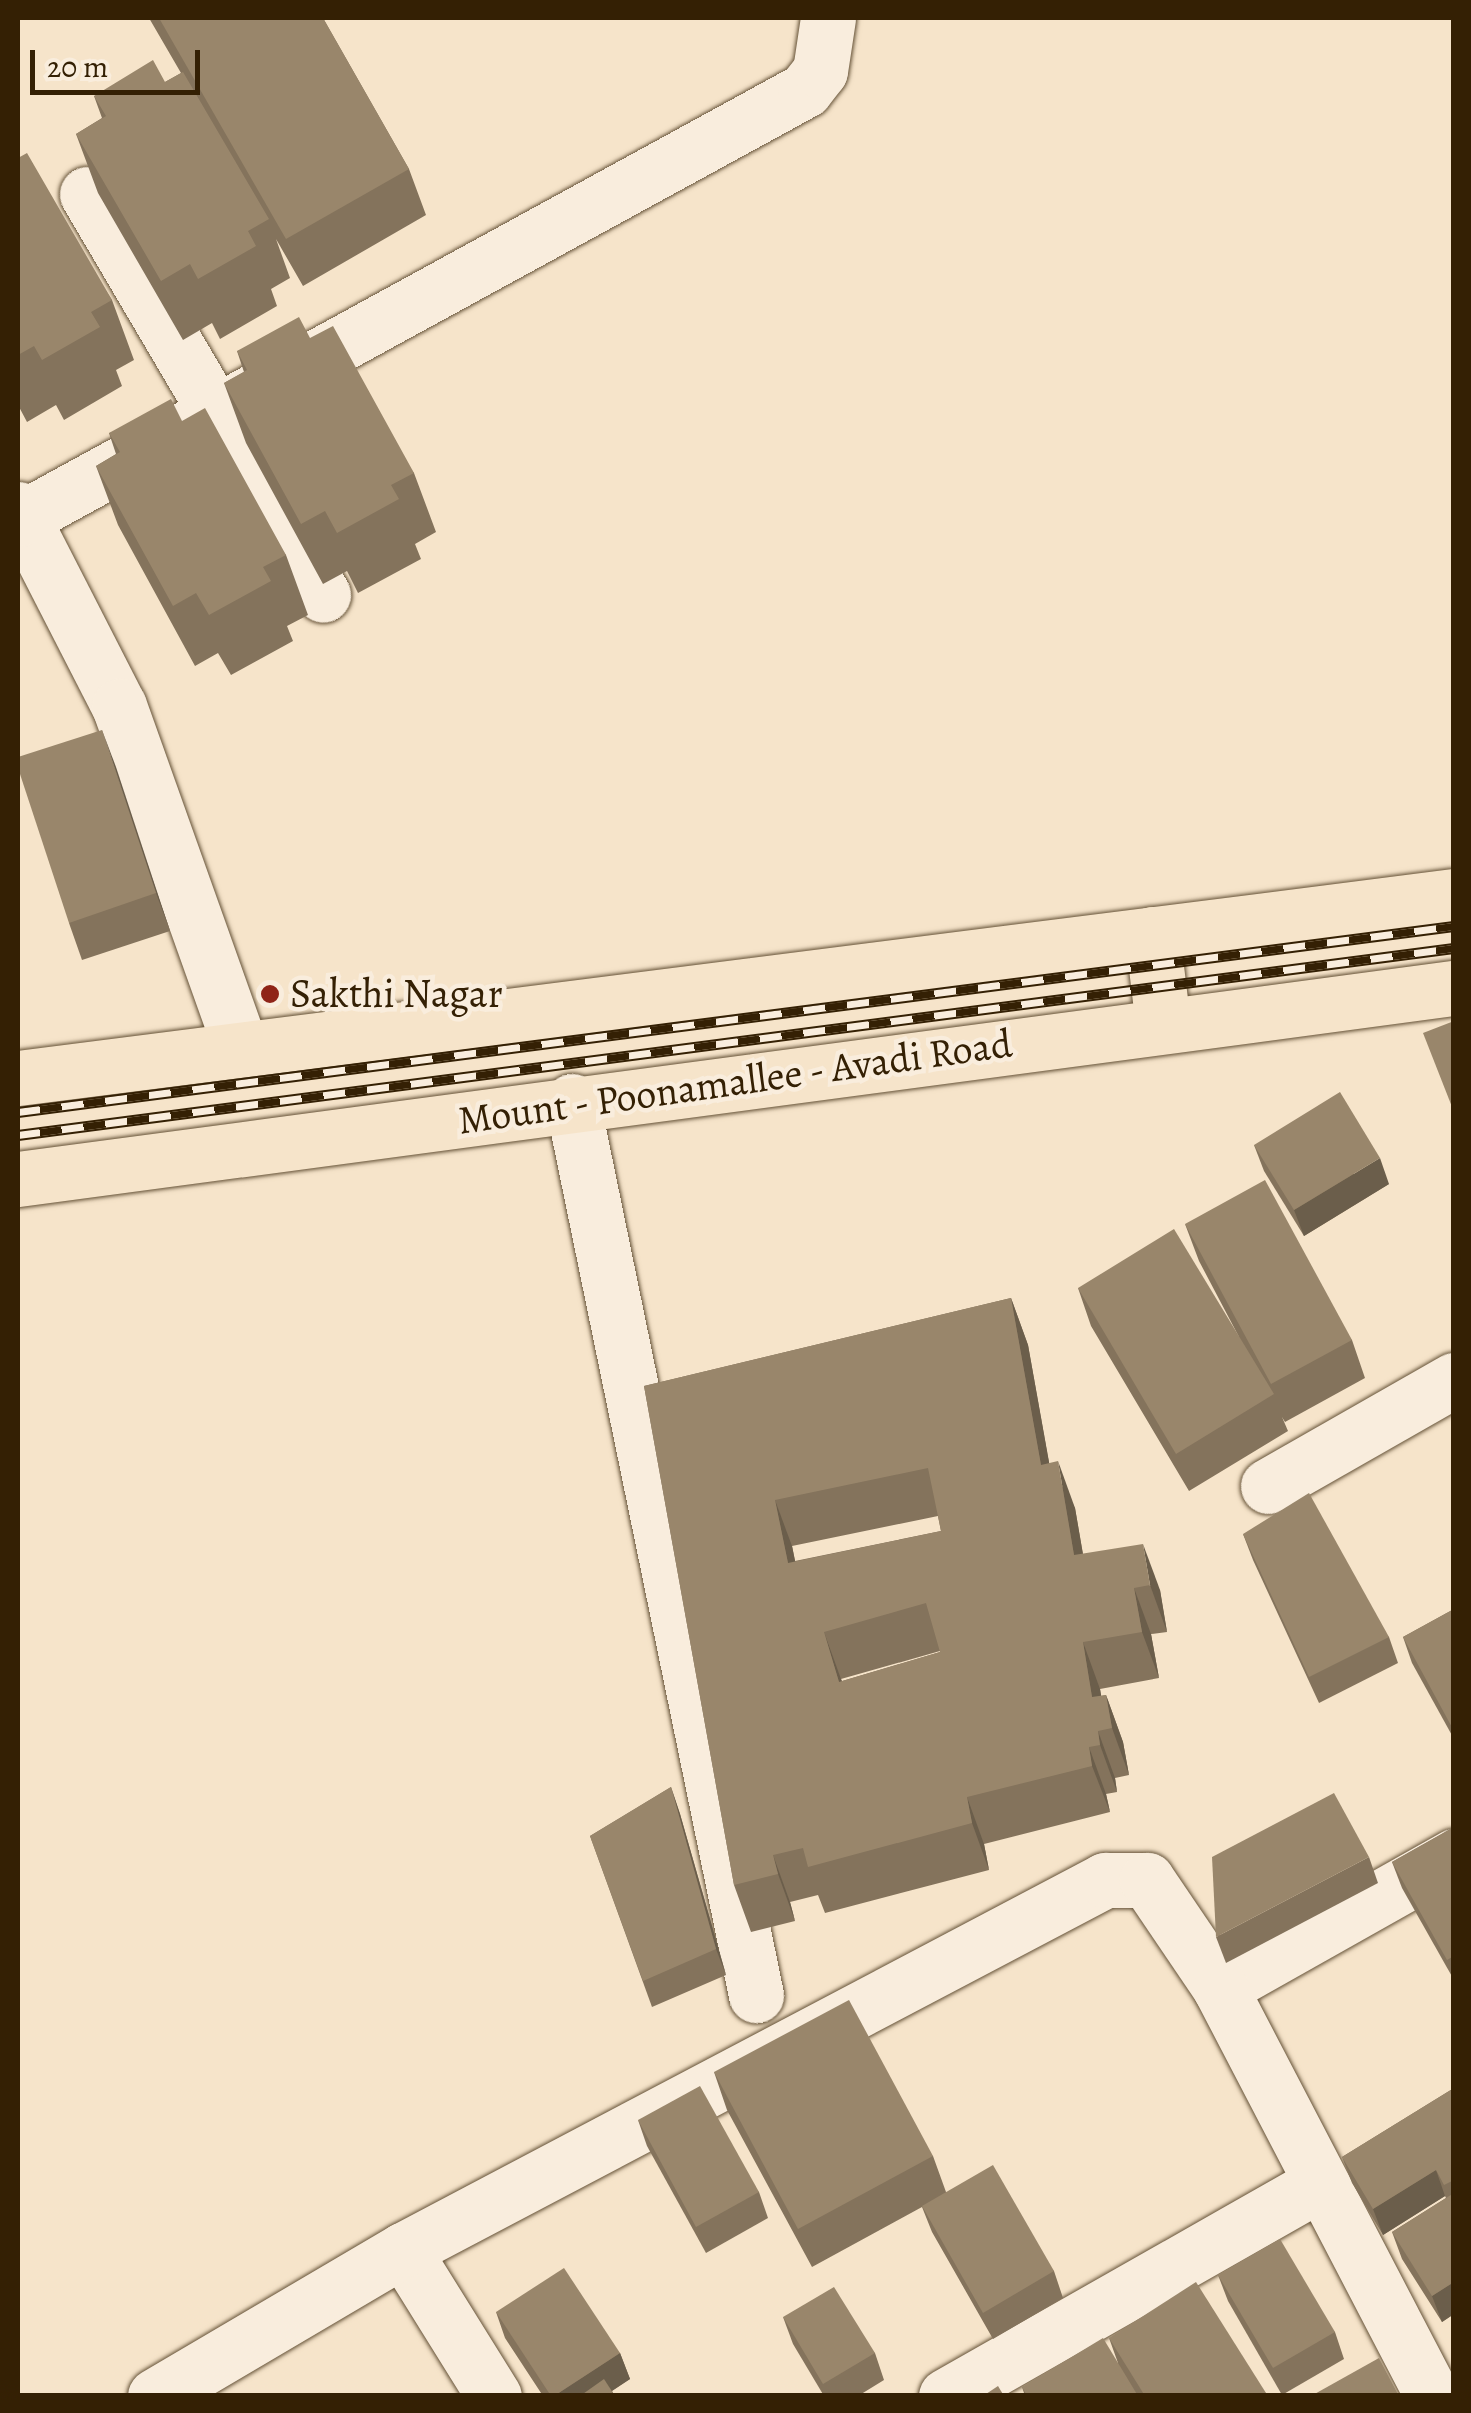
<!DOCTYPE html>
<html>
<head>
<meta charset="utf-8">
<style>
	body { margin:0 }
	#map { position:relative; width:1471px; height:2413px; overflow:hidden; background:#f6e4ca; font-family:Alegreya,serif }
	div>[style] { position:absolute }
	.roads { filter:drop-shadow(0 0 2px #645136) drop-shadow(0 0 2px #645136) }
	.minor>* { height:55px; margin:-27.5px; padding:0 27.5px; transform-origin:27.5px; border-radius:27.5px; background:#f9eddd }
	.primary>* { height:55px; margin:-27.5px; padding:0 27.5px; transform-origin:27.5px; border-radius:27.5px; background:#f6e4ca }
	.rail>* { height:11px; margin-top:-5.5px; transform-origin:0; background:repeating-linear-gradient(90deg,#f9eddd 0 22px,#342004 0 44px); box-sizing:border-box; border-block:2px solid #342004 }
	.wall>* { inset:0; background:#84735c }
	.shaded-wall>* { inset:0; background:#6b5e4b }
	.building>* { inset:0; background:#99866b }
	.dots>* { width:28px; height:28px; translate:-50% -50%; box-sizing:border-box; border:5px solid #f9eddd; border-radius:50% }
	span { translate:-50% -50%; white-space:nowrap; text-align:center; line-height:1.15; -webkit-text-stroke:9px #f9eddd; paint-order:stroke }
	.poi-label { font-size:40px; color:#342004 }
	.left { translate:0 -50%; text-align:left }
	.street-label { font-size:40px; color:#342004 }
	.frame { position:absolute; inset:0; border:20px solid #342004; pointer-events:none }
	.scale { position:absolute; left:30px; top:50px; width:170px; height:45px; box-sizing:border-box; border:5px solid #342004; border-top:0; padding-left:12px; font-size:30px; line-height:35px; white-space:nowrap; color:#342004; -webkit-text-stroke:8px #f9eddd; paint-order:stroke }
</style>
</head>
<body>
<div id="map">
	<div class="roads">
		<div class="minor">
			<i style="left:87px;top:194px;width:465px;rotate:59.5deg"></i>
			<i style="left:18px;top:509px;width:221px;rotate:62.9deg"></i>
			<i style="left:119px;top:706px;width:363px;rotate:70.4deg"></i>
			<i style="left:22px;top:518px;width:892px;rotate:-28.66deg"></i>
			<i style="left:805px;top:90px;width:24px;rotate:-52deg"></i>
			<i style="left:820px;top:71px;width:54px;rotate:-81.4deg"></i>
			<i style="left:572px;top:1101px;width:913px;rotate:78.37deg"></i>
			<i style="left:1268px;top:1486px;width:214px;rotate:-29.7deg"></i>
			<i style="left:1220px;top:1988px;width:269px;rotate:-29.4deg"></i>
			<i style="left:403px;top:2250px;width:172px;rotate:58.1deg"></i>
			<i style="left:155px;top:2396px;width:288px;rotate:-30.5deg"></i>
			<i style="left:403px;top:2250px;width:794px;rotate:-27.79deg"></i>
			<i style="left:1105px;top:1880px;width:42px"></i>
			<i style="left:1147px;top:1880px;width:130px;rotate:55.9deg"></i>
			<i style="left:1220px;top:1988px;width:460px;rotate:62.5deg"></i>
			<i style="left:946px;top:2396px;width:428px;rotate:-29.6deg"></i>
		</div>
		<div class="primary">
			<i style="left:1152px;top:934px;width:92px;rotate:83.1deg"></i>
			<i style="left:18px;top:1078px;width:1447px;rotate:-7.22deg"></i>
			<i style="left:18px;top:1179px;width:1449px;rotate:-7.58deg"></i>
		</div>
	</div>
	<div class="rail">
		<i style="left:18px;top:1112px;width:1448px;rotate:-7.38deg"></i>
		<i style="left:18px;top:1135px;width:1448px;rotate:-7.42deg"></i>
	</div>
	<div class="wall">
		<i style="clip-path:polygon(149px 18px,323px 18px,409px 169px,426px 215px,303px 286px,276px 239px,290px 278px,271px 289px,277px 306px,220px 339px,212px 323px,183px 340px,98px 193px,76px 134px,102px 118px,94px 96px,165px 82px,181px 73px)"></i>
		<i style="clip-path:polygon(18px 158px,112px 300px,134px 360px,116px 370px,122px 386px,64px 420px,56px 405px,27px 422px,18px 405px)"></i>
		<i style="clip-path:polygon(310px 338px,414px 473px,436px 532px,415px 544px,421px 559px,358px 593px,347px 571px,323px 584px,246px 443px,224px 383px,244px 372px,237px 351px)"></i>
		<i style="clip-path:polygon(182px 421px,286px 555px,308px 615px,287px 626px,293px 641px,231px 675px,218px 653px,195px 666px,118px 525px,96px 466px,116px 454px,109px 433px)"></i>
		<i style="clip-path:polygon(102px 730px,170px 931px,82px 960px,69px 923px)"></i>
		<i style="clip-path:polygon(1254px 1145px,1389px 1184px,1304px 1236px,1264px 1171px)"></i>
		<i style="clip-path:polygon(1185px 1224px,1352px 1340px,1365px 1378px,1285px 1422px,1282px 1417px,1288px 1431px,1189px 1491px,1091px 1326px,1078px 1288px,1239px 1337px,1199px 1261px)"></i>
		<i style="clip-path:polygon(evenodd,1011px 1298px,1028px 1345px,1049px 1463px,1075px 1508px,1083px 1554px,1160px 1590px,1167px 1632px,1151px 1634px,1159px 1678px,1100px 1689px,1101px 1696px,1106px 1695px,1123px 1742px,1129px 1775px,1115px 1778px,1117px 1792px,1106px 1794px,1110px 1812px,984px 1844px,989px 1870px,825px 1913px,818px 1895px,790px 1902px,795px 1921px,751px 1932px,734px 1885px,644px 1386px,1011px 1298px,938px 1516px,941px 1531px,795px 1561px,792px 1546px,938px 1516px,1011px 1298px,940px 1651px,940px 1652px,842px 1681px,841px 1679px,940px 1651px)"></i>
		<i style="clip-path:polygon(1243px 1534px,1389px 1637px,1398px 1663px,1319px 1703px,1253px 1560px)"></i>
		<i style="clip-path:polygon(1454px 1609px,1454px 1739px,1412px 1663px,1403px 1637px)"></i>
		<i style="clip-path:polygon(671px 1787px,680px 1814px,726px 1975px,652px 2007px,590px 1836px)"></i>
		<i style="clip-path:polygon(1454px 1827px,1454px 1980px,1402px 1888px,1392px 1862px)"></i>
		<i style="clip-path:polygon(1369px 1857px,1378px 1883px,1226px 1963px,1216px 1937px)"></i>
		<i style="clip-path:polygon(714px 2072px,933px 2156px,946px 2192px,1054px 2271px,1063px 2298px,993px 2339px,932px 2232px,922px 2207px,812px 2267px,727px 2110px)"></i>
		<i style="clip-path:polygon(1454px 2088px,1454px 2314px,1442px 2322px,1402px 2259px,1392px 2232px,1446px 2198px,1445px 2196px,1383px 2235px,1352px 2183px,1342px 2157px)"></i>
		<i style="clip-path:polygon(638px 2120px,759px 2192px,768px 2218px,706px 2253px,647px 2146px)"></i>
		<i style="clip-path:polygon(1218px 2275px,1335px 2332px,1344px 2359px,1282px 2395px,1228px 2301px)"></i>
		<i style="clip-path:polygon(496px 2312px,620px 2353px,630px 2379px,612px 2391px,615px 2396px,543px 2396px,505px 2338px)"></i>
		<i style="clip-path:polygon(783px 2317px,875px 2353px,884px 2380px,858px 2396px,824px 2396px,793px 2344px)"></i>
		<i style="clip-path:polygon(1109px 2338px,1266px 2393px,1267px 2396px,1025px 2396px,1022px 2387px,1118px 2363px)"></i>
	</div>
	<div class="shaded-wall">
		<i style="clip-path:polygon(102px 730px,116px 767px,170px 931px,156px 893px)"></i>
		<i style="clip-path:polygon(1380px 1158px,1389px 1184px,1304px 1236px,1294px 1210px)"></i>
		<i style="clip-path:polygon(1011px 1298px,1028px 1345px,1058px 1512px,1041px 1465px)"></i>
		<i style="clip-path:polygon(1058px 1461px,1075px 1508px,1091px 1602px,1074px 1555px)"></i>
		<i style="clip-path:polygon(775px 1500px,792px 1546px,805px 1610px,788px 1563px)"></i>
		<i style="clip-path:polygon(1143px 1544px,1160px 1590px,1167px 1632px,1150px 1585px)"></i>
		<i style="clip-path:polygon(1134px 1588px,1151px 1634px,1159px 1678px,1142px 1632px)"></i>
		<i style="clip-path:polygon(824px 1632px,841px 1679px,856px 1729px,839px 1682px)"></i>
		<i style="clip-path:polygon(1083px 1642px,1100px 1689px,1107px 1729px,1092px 1697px)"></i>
		<i style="clip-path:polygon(1106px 1695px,1123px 1742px,1129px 1775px,1112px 1728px)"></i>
		<i style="clip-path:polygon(1098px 1731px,1115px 1778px,1117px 1792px,1100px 1745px)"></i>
		<i style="clip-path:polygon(1089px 1747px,1106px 1794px,1110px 1812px,1092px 1766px)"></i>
		<i style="clip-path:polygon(671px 1787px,680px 1814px,726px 1975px,716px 1949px)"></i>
		<i style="clip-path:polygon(967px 1797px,984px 1844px,989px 1870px,972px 1823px)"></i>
		<i style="clip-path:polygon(773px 1855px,790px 1902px,795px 1921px,778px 1874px)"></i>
		<i style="clip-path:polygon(1436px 2170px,1445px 2196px,1383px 2235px,1373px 2209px)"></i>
		<i style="clip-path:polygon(1454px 2282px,1454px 2314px,1442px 2322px,1432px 2296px)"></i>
		<i style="clip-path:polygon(620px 2353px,630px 2379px,604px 2396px,554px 2396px)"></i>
	</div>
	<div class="building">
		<i style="clip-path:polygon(159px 18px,323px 18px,409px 169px,286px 239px)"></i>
		<i style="clip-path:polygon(153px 60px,165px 82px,183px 72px,269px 219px,248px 231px,256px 246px,198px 279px,190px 264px,161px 281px,76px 134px,106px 116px,94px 96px)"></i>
		<i style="clip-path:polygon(27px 153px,112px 300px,91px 312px,100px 327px,42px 360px,34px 346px,18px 355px,18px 158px)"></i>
		<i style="clip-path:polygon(299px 317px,310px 338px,333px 326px,414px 473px,391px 485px,399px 499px,337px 533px,325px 511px,301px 524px,224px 383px,247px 370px,237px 351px)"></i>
		<i style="clip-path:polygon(171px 399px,182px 421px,205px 408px,286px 555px,263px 567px,271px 581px,209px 615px,196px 593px,173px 606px,96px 466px,120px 452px,109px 433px)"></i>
		<i style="clip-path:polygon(102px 730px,156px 893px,69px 923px,18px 768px,18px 757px)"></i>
		<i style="clip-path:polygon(1454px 1021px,1454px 1112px,1423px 1033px)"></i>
		<i style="clip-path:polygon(1340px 1092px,1380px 1158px,1294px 1210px,1254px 1145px)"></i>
		<i style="clip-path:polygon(1265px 1180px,1352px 1340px,1271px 1384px,1185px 1224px)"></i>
		<i style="clip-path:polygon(1174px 1229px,1274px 1394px,1176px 1454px,1078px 1288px)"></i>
		<i style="clip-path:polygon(evenodd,1011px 1298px,1041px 1465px,1058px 1461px,1074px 1555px,1143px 1544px,1150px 1585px,1134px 1588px,1142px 1632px,1083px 1642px,1092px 1697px,1106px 1695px,1112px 1728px,1098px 1731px,1100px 1745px,1089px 1747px,1092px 1766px,967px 1797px,972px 1823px,808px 1867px,803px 1848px,773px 1855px,778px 1874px,734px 1885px,644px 1386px,1011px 1298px,928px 1468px,941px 1531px,788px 1563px,775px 1500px,928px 1468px,1011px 1298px,926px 1603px,940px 1652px,839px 1682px,824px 1632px,926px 1603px)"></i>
		<i style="clip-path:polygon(1309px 1493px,1389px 1637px,1309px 1677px,1243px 1534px)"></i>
		<i style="clip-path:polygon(1454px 1609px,1454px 1731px,1403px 1637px)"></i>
		<i style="clip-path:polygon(671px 1787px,716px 1949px,643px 1981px,590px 1836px)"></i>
		<i style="clip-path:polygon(1334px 1793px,1369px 1857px,1216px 1937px,1212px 1857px)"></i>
		<i style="clip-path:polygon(1454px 1827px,1454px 1956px,1447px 1960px,1392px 1862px)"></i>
		<i style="clip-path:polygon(849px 2000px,933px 2156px,798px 2229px,714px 2072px)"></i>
		<i style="clip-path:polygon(700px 2086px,759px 2192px,696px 2227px,638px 2120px)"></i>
		<i style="clip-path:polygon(1454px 2088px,1454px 2180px,1444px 2185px,1436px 2170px,1373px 2209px,1342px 2157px)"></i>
		<i style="clip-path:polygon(993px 2165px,1054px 2271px,983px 2313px,922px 2206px)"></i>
		<i style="clip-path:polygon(1454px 2193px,1454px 2282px,1432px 2296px,1392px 2232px)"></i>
		<i style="clip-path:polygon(1280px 2239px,1335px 2332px,1273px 2368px,1218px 2275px)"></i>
		<i style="clip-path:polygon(564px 2268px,620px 2353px,554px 2396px,551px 2396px,496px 2312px)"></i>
		<i style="clip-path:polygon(1196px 2282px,1266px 2393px,1261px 2396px,1145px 2396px,1109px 2338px)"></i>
		<i style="clip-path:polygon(834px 2287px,875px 2353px,823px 2384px,783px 2317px)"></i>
		<i style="clip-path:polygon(1103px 2338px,1138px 2396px,1027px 2396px,1022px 2387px)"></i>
		<i style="clip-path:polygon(1379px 2358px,1399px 2396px,1311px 2396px)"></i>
		<i style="clip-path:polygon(604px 2379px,615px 2396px,580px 2396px)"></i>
		<i style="clip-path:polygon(998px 2386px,1004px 2396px,983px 2396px)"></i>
	</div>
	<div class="dots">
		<i style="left:270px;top:994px;background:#8f2418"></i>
	</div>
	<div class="poi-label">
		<span class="left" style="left:290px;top:994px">Sakthi Nagar</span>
	</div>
	<div class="street-label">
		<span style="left:735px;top:1082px;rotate:-8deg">Mount - Poonamallee - Avadi Road</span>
	</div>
	<div class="frame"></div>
	<div class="scale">20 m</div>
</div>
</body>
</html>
